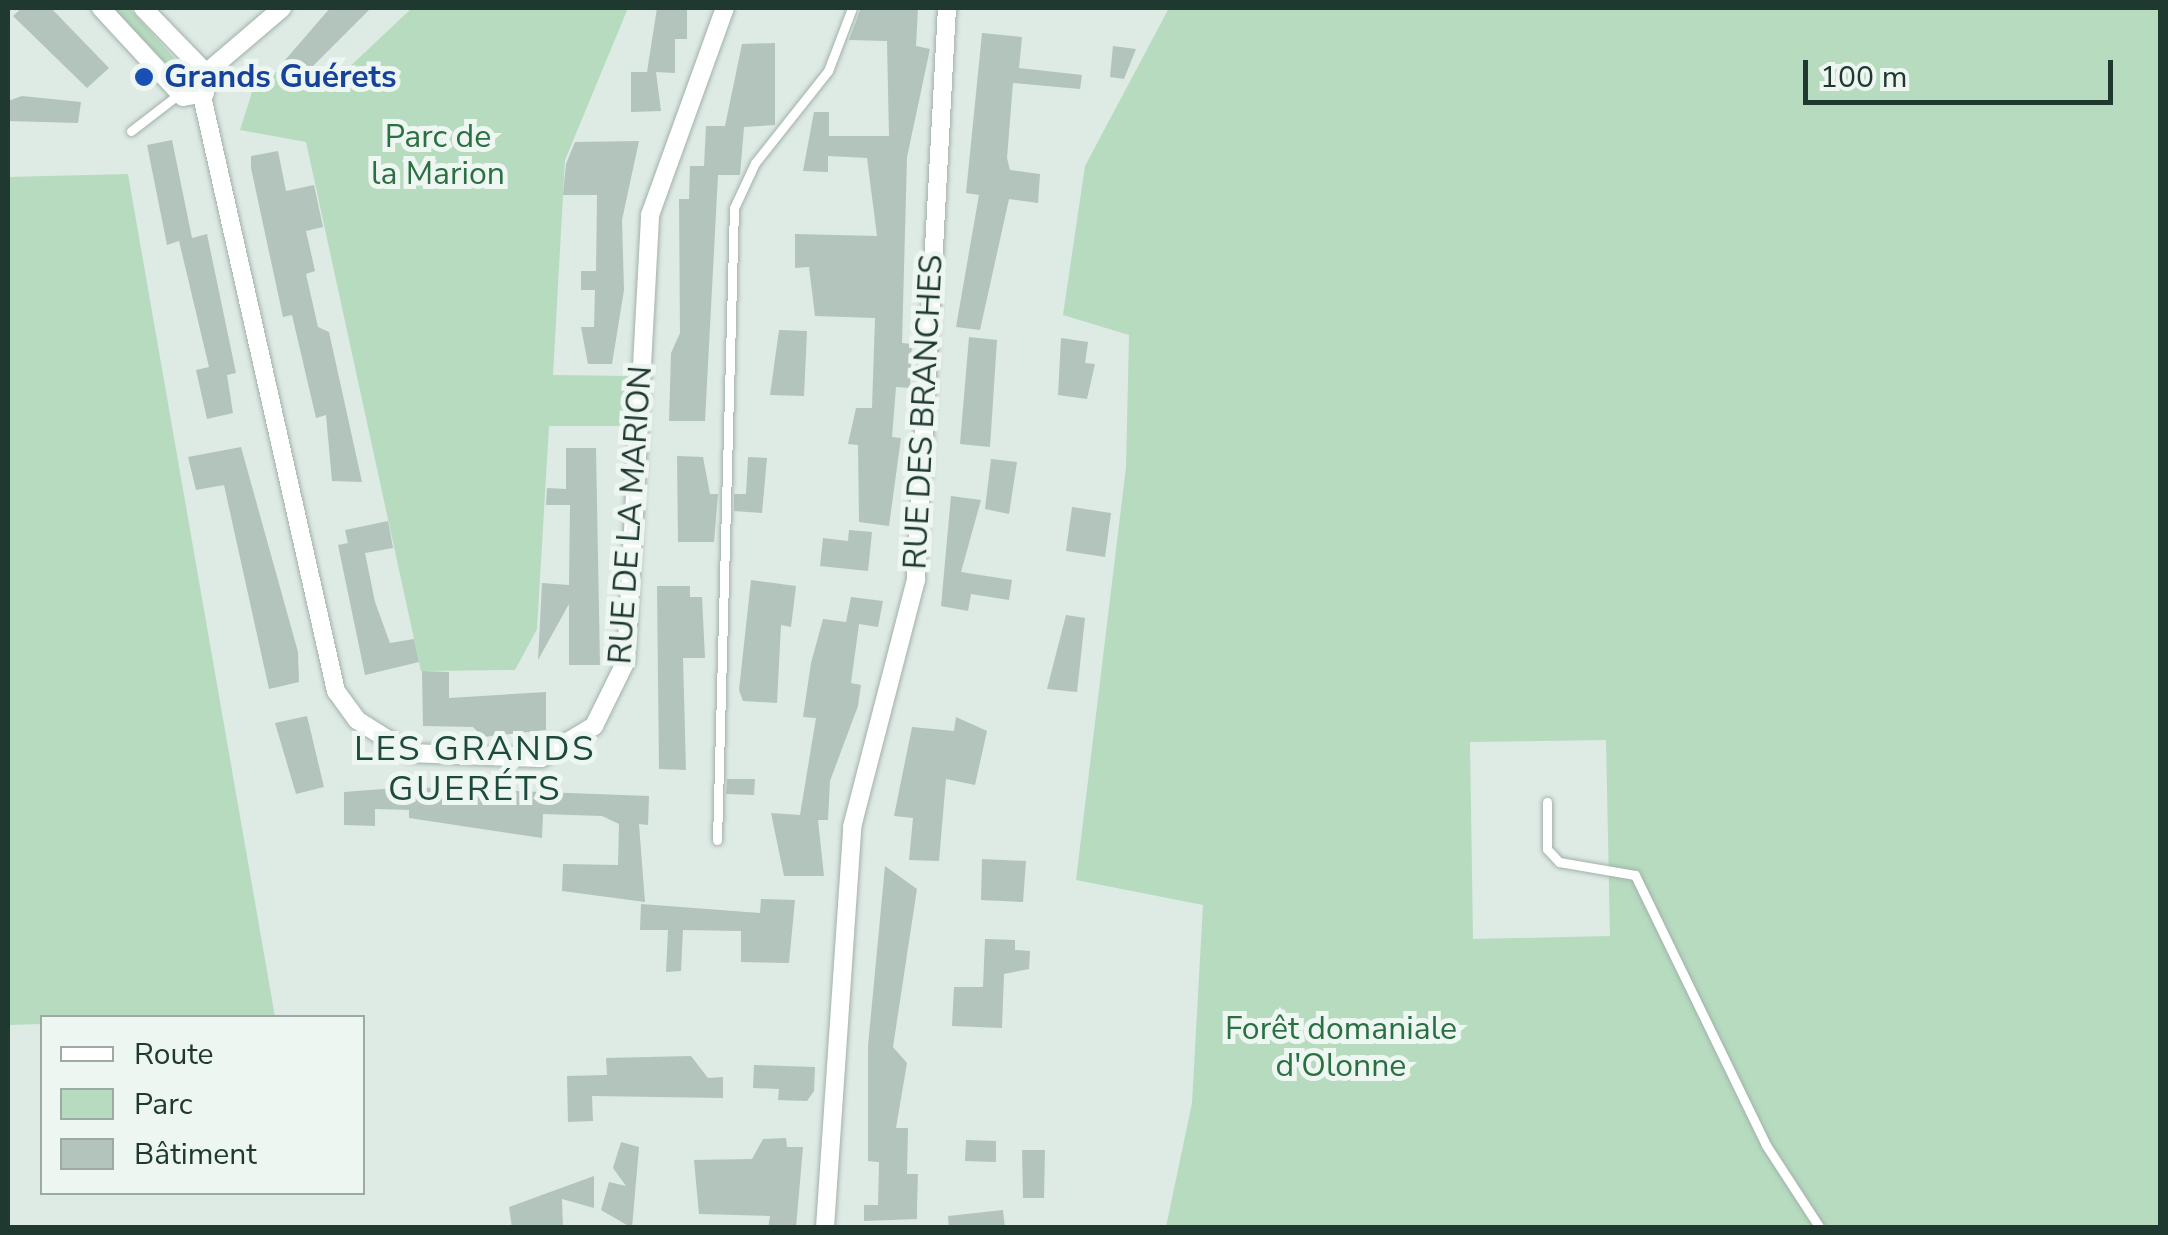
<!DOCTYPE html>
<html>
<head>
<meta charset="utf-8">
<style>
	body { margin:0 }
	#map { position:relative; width:2168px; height:1235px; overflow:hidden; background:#deeae4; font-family:"Nunito Sans",sans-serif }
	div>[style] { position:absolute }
	.green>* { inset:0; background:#b6dbbf }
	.building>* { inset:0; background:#b3c4bd }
	.roads { filter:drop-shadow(0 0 2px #a1b1ab) drop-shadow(0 0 2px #a1b1ab) }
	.lane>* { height:9px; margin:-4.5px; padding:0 4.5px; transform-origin:4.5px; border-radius:4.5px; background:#fff }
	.street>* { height:18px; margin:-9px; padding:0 9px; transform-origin:9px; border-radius:9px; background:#fff }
	.dots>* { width:28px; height:28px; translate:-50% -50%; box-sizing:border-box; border:5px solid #eef6f2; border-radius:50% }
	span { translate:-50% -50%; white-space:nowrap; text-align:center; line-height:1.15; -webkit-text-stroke:10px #eef6f2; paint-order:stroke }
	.transit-label { font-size:32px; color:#164399; font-weight:700 }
	.left { translate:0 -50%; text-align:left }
	.park-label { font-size:32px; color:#2a7043 }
	.street-label { font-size:32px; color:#1f3931 }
	.neighbourhood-label { font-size:35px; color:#1c4b3e; letter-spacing:2.5px }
	.frame { position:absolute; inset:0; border:10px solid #1f3931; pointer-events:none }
	.legend { position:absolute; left:40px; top:1015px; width:325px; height:180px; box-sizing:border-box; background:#eef6f2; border:2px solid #9baaa5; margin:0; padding:12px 18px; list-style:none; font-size:30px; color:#1f3931 }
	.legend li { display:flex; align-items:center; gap:20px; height:50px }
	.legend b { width:50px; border:2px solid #9baaa5 }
	.scale { position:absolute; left:1803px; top:60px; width:310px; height:45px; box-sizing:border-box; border:5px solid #1f3931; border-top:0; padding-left:12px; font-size:30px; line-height:35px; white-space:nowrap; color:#1f3931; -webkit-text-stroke:8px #eef6f2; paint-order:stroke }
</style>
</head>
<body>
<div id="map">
	<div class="green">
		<i style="clip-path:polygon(112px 8px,129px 8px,197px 84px,188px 86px)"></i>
		<i style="clip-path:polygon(412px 8px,628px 8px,565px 160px,553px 375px,628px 376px,626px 426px,549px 426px,537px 629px,515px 670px,421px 671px,306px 142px,240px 130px,260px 67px,327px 88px)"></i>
		<i style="clip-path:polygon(evenodd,1169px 8px,2160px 8px,2160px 1227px,1166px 1227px,1192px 1103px,1203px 905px,1076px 880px,1126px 467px,1129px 335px,1063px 315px,1085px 166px,1169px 8px,1606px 740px,1610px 936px,1473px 939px,1470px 742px,1606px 740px)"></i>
		<i style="clip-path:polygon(128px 174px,275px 1017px,8px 1025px,8px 177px)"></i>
	</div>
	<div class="building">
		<i style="clip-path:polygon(22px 8px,51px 8px,109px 68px,87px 88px,13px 16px)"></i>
		<i style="clip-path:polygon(330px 8px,371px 8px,305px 74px,280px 66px)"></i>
		<i style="clip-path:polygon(657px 8px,687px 8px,687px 39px,675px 39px,675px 73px,656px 72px,661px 111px,631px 112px,631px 72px,647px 72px)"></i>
		<i style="clip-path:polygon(861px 8px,918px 8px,916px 46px,930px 49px,907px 157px,902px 343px,912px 344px,911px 367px,910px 388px,896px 387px,892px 437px,901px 438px,889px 526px,859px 522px,858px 445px,848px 444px,856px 408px,872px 408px,875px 318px,815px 316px,809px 267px,795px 268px,795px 234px,877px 236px,867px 158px,828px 156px,828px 172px,803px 171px,814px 112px,829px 112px,829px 136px,889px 136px,887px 41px,849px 40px)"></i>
		<i style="clip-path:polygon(982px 33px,1022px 37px,1019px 68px,1082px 75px,1080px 89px,1013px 83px,1007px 158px,1010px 170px,1040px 174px,1038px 203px,1009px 199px,980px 330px,956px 327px,979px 195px,966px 193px)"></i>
		<i style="clip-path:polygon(775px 43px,775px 125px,744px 127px,740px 175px,718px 175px,705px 421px,669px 421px,671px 353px,680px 333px,679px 199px,689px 199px,690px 166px,704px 166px,706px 126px,725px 126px,742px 44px)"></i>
		<i style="clip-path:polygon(1113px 46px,1136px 49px,1124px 79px,1110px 77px)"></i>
		<i style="clip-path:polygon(22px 96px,81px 102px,78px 123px,8px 121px,8px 101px)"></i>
		<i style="clip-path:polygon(172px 140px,192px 238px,207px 234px,236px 373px,227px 375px,233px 413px,207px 419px,196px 370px,209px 367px,179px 241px,167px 245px,147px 145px)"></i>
		<i style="clip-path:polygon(639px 141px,622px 220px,624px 290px,612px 364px,588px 364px,581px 327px,594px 327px,595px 290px,581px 290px,581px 271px,596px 271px,597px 195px,563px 195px,566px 164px,575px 142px)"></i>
		<i style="clip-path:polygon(278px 151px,286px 191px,314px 185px,323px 227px,306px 231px,315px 271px,306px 274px,318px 327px,329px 332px,362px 482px,332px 481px,326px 415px,316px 418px,292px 315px,283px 317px,251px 168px,251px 156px)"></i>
		<i style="clip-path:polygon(779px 330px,807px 331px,804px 396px,770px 395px)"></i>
		<i style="clip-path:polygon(969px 337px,997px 340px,990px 447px,960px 444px)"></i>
		<i style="clip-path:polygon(1061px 338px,1088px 342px,1085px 363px,1095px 364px,1087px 399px,1058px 395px)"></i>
		<i style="clip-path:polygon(241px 447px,298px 652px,299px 682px,269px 689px,224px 485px,196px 490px,188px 457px)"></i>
		<i style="clip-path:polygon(566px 448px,596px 448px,600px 665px,569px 665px,569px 604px,538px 660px,542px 583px,569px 585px,570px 505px,546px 505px,547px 488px,566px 489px)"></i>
		<i style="clip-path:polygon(677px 456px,703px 457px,710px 494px,718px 494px,714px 542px,678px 542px)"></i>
		<i style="clip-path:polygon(748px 457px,767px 458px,762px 513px,734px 511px,734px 494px,746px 494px)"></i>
		<i style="clip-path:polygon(991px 459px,1017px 462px,1009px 514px,985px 509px)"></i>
		<i style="clip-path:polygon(951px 496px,981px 500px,961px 572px,1012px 580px,1009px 600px,971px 594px,968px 611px,941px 606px)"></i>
		<i style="clip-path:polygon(1072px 507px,1111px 513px,1105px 557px,1066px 551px)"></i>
		<i style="clip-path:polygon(388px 521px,393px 548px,365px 553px,375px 602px,390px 643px,414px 639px,419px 662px,365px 675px,338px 545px,348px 543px,345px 530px)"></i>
		<i style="clip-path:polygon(849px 530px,872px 532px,868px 571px,820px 566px,823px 538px,848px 541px)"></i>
		<i style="clip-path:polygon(751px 580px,796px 586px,791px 627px,781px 625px,777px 703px,743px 701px,739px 690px)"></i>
		<i style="clip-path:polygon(657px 586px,690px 586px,690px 597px,702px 597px,705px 658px,683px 658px,686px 770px,659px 769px)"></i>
		<i style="clip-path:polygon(851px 597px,883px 601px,878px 627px,859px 624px,851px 683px,861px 685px,858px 706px,830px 781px,828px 820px,818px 820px,824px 876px,784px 876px,771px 813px,800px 815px,816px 718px,803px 717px,811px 663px,823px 619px,846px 622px)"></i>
		<i style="clip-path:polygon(1066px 615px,1085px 618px,1077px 692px,1047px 689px)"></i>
		<i style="clip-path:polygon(422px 671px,449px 672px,449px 698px,546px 692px,546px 730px,483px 737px,473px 727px,423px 726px)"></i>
		<i style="clip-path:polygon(307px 716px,324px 787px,296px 794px,275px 723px)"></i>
		<i style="clip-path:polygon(956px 717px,987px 731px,975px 785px,946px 779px,939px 861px,909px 860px,913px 818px,894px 816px,912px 727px,954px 731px)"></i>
		<i style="clip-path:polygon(727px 779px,755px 779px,754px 795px,726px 794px)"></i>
		<i style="clip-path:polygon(409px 787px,649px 796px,648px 825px,639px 824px,645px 902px,562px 891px,563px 864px,618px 865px,619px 824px,602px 816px,543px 814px,542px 838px,409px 818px,409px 810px,375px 809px,375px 826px,344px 825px,344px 792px)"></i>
		<i style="clip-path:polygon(982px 859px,1026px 861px,1023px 902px,981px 900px)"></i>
		<i style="clip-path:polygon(885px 866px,917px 889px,893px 1047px,907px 1063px,896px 1128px,908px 1128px,907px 1174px,918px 1174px,917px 1206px,908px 1206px,917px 1206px,917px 1219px,864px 1221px,864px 1205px,878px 1205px,879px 1162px,868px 1161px,868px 1046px)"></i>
		<i style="clip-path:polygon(761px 899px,795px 900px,789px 963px,741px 962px,741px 931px,683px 930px,681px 971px,666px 972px,668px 930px,640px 930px,641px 904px,760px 913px)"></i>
		<i style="clip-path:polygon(985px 939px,1015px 940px,1015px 950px,1030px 951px,1029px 969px,1004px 974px,1002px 1028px,952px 1026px,954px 987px,983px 987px)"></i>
		<i style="clip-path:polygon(691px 1056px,708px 1078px,723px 1077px,723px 1098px,592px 1096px,593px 1121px,568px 1122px,567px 1076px,607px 1075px,606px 1058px)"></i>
		<i style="clip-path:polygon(754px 1065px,815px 1067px,814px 1091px,807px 1101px,778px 1100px,779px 1089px,753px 1088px)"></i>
		<i style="clip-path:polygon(786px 1138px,787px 1147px,803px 1147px,796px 1228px,768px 1228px,770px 1216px,699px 1214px,694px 1160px,752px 1159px,763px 1139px)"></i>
		<i style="clip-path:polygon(966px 1140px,996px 1141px,996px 1162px,965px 1161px)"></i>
		<i style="clip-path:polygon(621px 1142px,639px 1147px,632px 1228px,601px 1210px,609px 1182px,626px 1186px,613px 1168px)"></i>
		<i style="clip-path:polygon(1022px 1150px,1045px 1150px,1044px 1198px,1023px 1198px)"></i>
		<i style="clip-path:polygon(594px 1176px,594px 1208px,562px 1199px,563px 1228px,512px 1228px,509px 1207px)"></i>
		<i style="clip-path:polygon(1003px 1210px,1005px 1228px,949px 1228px,948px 1216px)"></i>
	</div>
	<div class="roads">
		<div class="lane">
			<i style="left:131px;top:131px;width:61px;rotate:-37.6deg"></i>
			<i style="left:1547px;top:802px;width:47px;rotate:90deg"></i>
			<i style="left:1547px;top:849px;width:18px;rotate:47deg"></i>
			<i style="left:1559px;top:862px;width:77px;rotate:9.7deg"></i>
			<i style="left:1635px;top:875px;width:300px;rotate:64.1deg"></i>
			<i style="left:1766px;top:1145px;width:99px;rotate:57deg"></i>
			<i style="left:717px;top:840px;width:632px;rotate:-88.46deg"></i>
			<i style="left:734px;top:208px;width:50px;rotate:-65deg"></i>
			<i style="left:755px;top:163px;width:117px;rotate:-51.6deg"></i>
			<i style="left:828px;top:71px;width:67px;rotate:-69.1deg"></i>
		</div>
		<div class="street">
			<i style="left:101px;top:8px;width:121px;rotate:47.3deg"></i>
			<i style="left:183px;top:97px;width:22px;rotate:-10deg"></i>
			<i style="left:205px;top:93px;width:20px;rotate:-87deg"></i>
			<i style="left:143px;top:8px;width:91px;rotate:45.9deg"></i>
			<i style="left:206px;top:73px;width:100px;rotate:-40.5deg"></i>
			<i style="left:202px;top:96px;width:610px;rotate:77.31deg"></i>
			<i style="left:336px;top:691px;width:36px;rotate:54deg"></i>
			<i style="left:357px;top:720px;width:62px;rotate:32.4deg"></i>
			<i style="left:409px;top:753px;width:132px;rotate:2.2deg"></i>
			<i style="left:541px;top:758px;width:62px;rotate:-31.1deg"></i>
			<i style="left:594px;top:726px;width:72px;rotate:-63.8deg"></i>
			<i style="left:626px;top:661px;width:447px;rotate:-86.9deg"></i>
			<i style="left:650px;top:215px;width:220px;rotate:-70.1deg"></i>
			<i style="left:825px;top:1228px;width:402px;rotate:-86.1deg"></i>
			<i style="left:852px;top:827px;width:255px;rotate:-75.5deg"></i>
			<i style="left:916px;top:580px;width:573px;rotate:-86.9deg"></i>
		</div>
	</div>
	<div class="dots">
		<i style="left:144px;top:77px;background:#1a4fb4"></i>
	</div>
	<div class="transit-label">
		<span class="left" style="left:164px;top:77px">Grands Guérets</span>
	</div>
	<div class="park-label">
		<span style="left:438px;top:156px">Parc de<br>la Marion</span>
		<span style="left:1341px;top:1048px">Forêt domaniale<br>d'Olonne</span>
	</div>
	<div class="street-label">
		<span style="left:924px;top:412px;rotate:-87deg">RUE DES BRANCHES</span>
		<span style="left:631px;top:515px;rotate:-86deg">RUE DE LA MARION</span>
	</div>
	<div class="neighbourhood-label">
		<span style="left:475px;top:769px">LES GRANDS<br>GUERÉTS</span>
	</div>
	<div class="frame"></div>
	<ul class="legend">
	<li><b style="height:12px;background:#fff"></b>Route</li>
	<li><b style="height:28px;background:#b6dbbf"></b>Parc</li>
	<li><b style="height:28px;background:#b3c4bd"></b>Bâtiment</li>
	</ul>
	<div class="scale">100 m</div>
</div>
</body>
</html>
